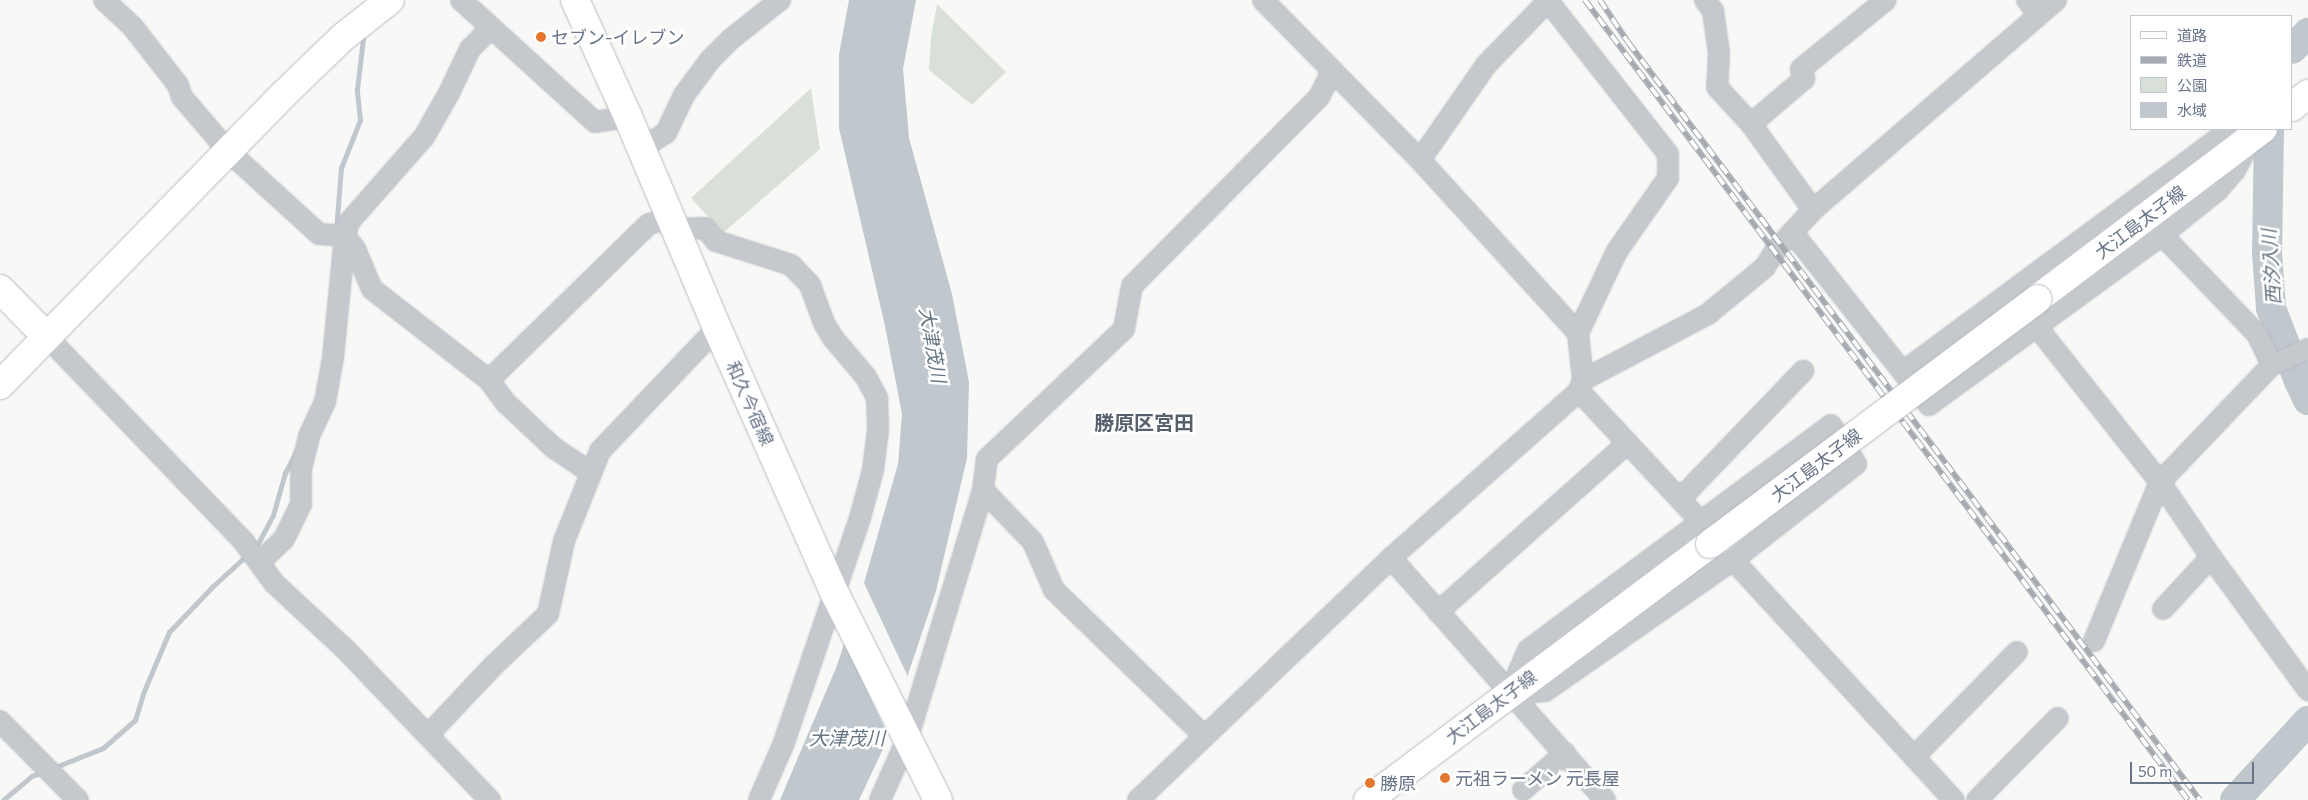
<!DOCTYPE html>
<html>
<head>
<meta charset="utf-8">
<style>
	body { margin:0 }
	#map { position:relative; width:2308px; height:800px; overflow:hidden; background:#f8f9f7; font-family:Commissioner,"Noto Sans JP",sans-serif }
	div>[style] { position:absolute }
	.green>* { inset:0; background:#d9e0d8 }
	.water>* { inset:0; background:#c0c8ce }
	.pier>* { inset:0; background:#f8f9f7 }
	.stream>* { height:5px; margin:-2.5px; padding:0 2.5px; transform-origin:2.5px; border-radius:2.5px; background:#c0c8ce }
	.river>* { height:30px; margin:-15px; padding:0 15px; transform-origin:15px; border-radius:15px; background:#c0c8ce }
	.roads { filter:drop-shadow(0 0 1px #b7bbc1) drop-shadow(0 0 1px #b7bbc1) }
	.street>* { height:20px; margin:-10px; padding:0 10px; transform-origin:10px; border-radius:10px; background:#c5c8cc }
	.secondary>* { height:28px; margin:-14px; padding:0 14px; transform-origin:14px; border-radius:14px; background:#fff }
	.rail>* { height:5.5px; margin-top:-2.75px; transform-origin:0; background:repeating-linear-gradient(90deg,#fff 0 11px,#a5aab1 0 22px); box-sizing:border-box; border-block:1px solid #a5aab1 }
	.bridges { filter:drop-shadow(0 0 1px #b7bbc1) drop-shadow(0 0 1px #b7bbc1) }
	.secondary-bridge>* { height:28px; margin:-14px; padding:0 14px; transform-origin:14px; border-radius:14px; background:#fff }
	.dots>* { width:14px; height:14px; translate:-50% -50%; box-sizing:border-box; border:2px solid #fff; border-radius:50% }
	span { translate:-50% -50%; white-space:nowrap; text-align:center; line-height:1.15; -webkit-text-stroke:5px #fff; paint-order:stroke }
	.poi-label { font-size:18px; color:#687487 }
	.left { translate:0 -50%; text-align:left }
	.street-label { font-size:18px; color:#687487 }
	.water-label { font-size:19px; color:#647583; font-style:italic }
	.quarter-label { font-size:20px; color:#565f6c; font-weight:700 }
	.legend { position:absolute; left:2130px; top:15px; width:162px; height:115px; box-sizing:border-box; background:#fff; border:1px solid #c3c7cf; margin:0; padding:6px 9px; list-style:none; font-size:15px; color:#687487 }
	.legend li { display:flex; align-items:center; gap:10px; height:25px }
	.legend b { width:25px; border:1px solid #c3c7cf }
	.scale { position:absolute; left:2130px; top:762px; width:124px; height:22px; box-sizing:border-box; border:2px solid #687487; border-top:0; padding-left:6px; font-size:15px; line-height:18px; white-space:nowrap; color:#687487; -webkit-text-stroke:4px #fff; paint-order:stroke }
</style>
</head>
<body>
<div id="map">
	<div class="green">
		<i style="clip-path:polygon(937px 4px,1006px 72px,972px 105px,929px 70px,931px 38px)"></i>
		<i style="clip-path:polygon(811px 88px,820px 149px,723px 233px,691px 198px)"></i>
	</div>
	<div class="water">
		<i style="clip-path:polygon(849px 0,916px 0,903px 69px,909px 138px,952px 294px,969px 382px,967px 458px,936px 591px,883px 749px,859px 800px,780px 800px,836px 668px,860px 597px,898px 464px,902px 414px,885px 326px,839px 128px,839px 54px)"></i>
	</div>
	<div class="pier">
		<i style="clip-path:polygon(862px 579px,909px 679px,889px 738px,843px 639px)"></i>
	</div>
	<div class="stream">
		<i style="left:336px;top:231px;width:63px;rotate:-85.5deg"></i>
		<i style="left:341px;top:168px;width:52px;rotate:-68.4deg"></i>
		<i style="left:360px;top:120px;width:31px;rotate:-96deg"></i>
		<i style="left:357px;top:89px;width:50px;rotate:-83.2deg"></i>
		<i style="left:255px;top:549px;width:38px;rotate:-62deg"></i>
		<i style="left:273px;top:515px;width:44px;rotate:-74.1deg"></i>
		<i style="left:285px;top:473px;width:27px;rotate:-63deg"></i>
		<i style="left:53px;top:768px;width:54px;rotate:-21.8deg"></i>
		<i style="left:103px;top:748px;width:43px;rotate:-41.2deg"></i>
		<i style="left:135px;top:720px;width:30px;rotate:-73deg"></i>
		<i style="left:144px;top:691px;width:64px;rotate:-67deg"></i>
		<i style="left:169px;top:632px;width:62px;rotate:-46.3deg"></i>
		<i style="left:212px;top:587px;width:49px;rotate:-42.5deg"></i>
		<i style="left:3px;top:800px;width:38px;rotate:-40deg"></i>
		<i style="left:32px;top:776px;width:12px;rotate:-20deg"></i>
	</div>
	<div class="river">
		<i style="left:2292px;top:49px;width:23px;rotate:-45deg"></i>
		<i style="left:2269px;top:129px;width:123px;rotate:90.9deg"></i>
		<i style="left:2267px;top:252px;width:56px;rotate:85.9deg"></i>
		<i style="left:2271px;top:308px;width:78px;rotate:69deg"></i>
		<i style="left:2299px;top:381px;width:21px;rotate:65deg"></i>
		<i style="left:2235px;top:800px;width:108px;rotate:-47.3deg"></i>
	</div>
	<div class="roads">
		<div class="street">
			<i style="left:104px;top:0;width:38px;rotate:43deg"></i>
			<i style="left:132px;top:26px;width:75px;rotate:52.1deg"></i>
			<i style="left:178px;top:85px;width:13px;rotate:72deg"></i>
			<i style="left:182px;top:97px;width:71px;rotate:49.6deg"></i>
			<i style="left:228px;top:151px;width:123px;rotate:42.4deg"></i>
			<i style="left:319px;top:234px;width:26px;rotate:4deg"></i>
			<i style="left:345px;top:236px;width:16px;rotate:52deg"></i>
			<i style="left:355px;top:249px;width:43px;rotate:67deg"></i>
			<i style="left:372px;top:289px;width:148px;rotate:37.9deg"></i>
			<i style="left:489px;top:380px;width:223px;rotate:-44.3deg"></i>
			<i style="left:649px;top:224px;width:22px;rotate:-16deg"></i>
			<i style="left:461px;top:0;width:181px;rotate:42.3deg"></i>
			<i style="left:595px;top:122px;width:33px;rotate:-9deg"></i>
			<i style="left:1263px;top:0;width:224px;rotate:45.5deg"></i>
			<i style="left:1420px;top:160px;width:234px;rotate:47.6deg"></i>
			<i style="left:1578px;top:333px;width:47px;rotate:83.9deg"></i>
			<i style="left:1583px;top:380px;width:12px;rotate:110deg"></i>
			<i style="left:1579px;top:391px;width:179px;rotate:47deg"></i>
			<i style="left:1705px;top:0;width:14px;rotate:54deg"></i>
			<i style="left:1713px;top:11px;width:42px;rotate:81.9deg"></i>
			<i style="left:1719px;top:53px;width:34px;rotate:93deg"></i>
			<i style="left:1717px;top:87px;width:50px;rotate:47.4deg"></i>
			<i style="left:1751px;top:124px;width:106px;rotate:54.2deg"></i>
			<i style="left:2027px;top:0;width:19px;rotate:51deg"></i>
			<i style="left:1548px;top:1px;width:194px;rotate:51.9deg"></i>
			<i style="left:1668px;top:154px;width:24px;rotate:90deg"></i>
			<i style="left:1668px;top:178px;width:89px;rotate:124.9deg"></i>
			<i style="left:1617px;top:251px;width:91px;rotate:115.4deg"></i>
			<i style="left:1751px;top:124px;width:70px;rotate:-40.3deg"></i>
			<i style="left:1804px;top:79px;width:10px;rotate:-107deg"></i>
			<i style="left:1801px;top:69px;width:109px;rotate:-39.1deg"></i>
			<i style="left:641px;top:149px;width:30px;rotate:-33deg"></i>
			<i style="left:666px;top:133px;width:42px;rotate:-64.7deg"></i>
			<i style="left:684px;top:95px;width:44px;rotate:-53.4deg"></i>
			<i style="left:710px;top:60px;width:30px;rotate:-45deg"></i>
			<i style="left:731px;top:39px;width:63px;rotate:-38.5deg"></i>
			<i style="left:1420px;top:160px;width:116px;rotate:-55.2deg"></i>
			<i style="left:1486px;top:65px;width:91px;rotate:-45.9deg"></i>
			<i style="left:675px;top:229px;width:30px;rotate:-2deg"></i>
			<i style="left:705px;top:228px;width:17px;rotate:50deg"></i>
			<i style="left:716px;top:241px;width:79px;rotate:17.7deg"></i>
			<i style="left:791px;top:265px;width:28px;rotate:46deg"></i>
			<i style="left:810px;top:285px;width:40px;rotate:69.8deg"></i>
			<i style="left:824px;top:323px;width:17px;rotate:59deg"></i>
			<i style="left:833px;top:338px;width:51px;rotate:49.8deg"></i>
			<i style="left:866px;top:377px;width:24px;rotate:62deg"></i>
			<i style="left:877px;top:398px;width:32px;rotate:88deg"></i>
			<i style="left:878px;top:430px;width:40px;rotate:97.1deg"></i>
			<i style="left:873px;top:470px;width:50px;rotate:105.2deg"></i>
			<i style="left:860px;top:518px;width:240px;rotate:108.7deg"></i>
			<i style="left:783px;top:745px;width:60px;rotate:113.6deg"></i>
			<i style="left:1793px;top:233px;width:219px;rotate:51.7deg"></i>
			<i style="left:1929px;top:405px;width:288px;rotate:-36.1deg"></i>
			<i style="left:2162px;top:235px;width:70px;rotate:-38.7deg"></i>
			<i style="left:2217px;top:191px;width:28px;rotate:-49deg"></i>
			<i style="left:2235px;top:170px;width:40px;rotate:-62deg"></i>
			<i style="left:2254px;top:135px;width:27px;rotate:-174deg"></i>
			<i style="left:2227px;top:132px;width:403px;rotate:143.5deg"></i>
			<i style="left:2162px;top:235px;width:137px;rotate:46.2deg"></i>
			<i style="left:2257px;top:334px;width:34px;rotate:64deg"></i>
			<i style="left:2037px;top:327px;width:198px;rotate:51.6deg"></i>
			<i style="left:2160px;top:482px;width:91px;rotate:55.8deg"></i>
			<i style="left:2211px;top:557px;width:165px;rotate:53.9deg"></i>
			<i style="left:47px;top:337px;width:284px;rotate:46.1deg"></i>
			<i style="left:244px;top:542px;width:51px;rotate:53.8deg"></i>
			<i style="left:274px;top:583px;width:96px;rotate:42.9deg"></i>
			<i style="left:344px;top:648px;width:211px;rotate:46.2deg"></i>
			<i style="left:489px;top:380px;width:29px;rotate:54deg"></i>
			<i style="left:506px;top:403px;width:66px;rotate:43.2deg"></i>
			<i style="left:554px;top:448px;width:43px;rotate:33.7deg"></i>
			<i style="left:1583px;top:380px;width:141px;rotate:-27.8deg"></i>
			<i style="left:1708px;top:314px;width:74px;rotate:-39.5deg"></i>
			<i style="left:1765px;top:267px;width:19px;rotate:-58deg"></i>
			<i style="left:1775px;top:251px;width:56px;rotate:-47.2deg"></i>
			<i style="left:1813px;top:210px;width:321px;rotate:-40.8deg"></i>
			<i style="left:1831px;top:425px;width:46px;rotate:57.3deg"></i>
			<i style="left:1856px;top:464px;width:156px;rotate:142deg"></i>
			<i style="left:1733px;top:560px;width:229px;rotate:145.1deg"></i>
			<i style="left:1545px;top:691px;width:36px;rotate:175deg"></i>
			<i style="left:1509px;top:694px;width:48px;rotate:-66.6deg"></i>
			<i style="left:1528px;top:650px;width:377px;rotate:-36.6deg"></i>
			<i style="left:983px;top:490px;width:72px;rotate:46.1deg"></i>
			<i style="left:1033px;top:542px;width:52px;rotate:66.4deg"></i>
			<i style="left:1054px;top:590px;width:209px;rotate:44.2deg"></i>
			<i style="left:1680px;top:499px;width:178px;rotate:-46.1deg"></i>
			<i style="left:1391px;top:558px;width:323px;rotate:48.5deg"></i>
			<i style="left:1733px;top:560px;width:326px;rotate:47.4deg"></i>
			<i style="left:260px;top:562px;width:33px;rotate:-44deg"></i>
			<i style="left:284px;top:539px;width:39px;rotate:-64deg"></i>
			<i style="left:301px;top:504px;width:35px;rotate:-90deg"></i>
			<i style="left:301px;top:469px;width:34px;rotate:-76deg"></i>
			<i style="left:309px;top:436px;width:38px;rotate:-65deg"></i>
			<i style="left:325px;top:402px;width:45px;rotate:-79.7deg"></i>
			<i style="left:333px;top:358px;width:123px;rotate:-84.4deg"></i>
			<i style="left:345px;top:236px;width:15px;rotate:-74deg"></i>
			<i style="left:349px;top:222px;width:113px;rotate:-48.6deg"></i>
			<i style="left:424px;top:137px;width:51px;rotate:-60.4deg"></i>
			<i style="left:449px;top:93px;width:49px;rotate:-64.5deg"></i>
			<i style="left:470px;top:49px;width:30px;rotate:-45deg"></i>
			<i style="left:2163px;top:609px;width:71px;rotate:-47.3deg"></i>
			<i style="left:1438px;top:612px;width:254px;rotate:-41.7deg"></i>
			<i style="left:2094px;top:641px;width:172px;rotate:-67.5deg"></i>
			<i style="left:2160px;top:482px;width:162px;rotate:-46.3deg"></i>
			<i style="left:2272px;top:365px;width:39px;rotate:-24deg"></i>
			<i style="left:0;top:721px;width:111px;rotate:45.4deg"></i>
			<i style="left:428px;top:735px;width:95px;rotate:-46.7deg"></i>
			<i style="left:493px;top:666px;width:76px;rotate:-43.4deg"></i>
			<i style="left:548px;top:614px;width:75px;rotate:-77.6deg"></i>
			<i style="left:564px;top:541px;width:97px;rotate:-68.2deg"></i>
			<i style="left:600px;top:451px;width:170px;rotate:-46.4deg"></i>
			<i style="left:1914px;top:757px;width:147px;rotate:-45.6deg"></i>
			<i style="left:1523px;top:790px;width:56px;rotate:-41.4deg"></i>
			<i style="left:880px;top:800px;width:69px;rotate:-66deg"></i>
			<i style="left:908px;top:737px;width:258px;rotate:-73.1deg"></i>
			<i style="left:983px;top:490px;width:31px;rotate:-83deg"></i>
			<i style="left:987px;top:459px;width:189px;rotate:-43.5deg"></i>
			<i style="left:1124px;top:329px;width:44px;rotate:-79.5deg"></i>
			<i style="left:1132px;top:286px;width:266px;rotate:-45.3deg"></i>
			<i style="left:1319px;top:97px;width:29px;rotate:-63deg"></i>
			<i style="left:1138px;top:800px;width:350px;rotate:-43.7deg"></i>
			<i style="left:1391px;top:558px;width:251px;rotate:-41.6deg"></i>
			<i style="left:1977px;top:800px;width:115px;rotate:-45.4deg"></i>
		</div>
		<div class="secondary">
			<i style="left:575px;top:0;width:128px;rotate:65.6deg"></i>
			<i style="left:628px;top:117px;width:229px;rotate:67.1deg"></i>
			<i style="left:717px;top:328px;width:291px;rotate:66.1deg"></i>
			<i style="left:835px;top:594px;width:230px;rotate:63.4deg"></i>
			<i style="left:2292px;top:107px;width:21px;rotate:-39deg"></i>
			<i style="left:0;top:289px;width:67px;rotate:45.6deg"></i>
			<i style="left:2037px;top:299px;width:283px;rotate:-37deg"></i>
			<i style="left:0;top:385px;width:405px;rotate:-45.7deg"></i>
			<i style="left:283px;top:95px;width:82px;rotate:-44deg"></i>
			<i style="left:342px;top:38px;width:61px;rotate:-38.4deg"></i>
			<i style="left:1368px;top:800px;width:427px;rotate:-36.8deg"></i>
		</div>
	</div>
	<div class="rail">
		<i style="left:1585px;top:0;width:1002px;rotate:52.99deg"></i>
		<i style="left:1600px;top:0;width:50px;rotate:56.3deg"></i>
		<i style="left:1628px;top:42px;width:950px;rotate:52.96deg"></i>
	</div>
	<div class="bridges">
		<div class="secondary-bridge">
			<i style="left:1710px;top:544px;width:409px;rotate:-36.8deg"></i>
		</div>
	</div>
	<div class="dots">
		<i style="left:541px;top:37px;background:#e2772d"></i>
		<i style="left:1445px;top:778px;background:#e2772d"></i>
		<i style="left:1370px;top:783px;background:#e2772d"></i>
	</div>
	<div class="poi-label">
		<span class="left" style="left:551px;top:37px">セブン-イレブン</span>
		<span class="left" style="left:1455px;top:778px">元祖ラーメン 元長屋</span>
		<span class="left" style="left:1380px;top:783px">勝原</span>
	</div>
	<div class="street-label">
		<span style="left:2140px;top:222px;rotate:-37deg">大江島太子線</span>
		<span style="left:750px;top:403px;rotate:66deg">和久今宿線</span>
		<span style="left:1816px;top:465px;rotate:-37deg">大江島太子線</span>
		<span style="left:1491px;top:707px;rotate:-37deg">大江島太子線</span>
	</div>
	<div class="water-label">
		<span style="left:2271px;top:267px;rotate:-94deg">西汐入川</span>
		<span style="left:933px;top:345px;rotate:80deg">大津茂川</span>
		<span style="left:847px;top:738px">大津茂川</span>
	</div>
	<div class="quarter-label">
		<span style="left:1144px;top:422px">勝原区宮田</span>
	</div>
	<ul class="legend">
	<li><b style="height:6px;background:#fff"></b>道路</li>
	<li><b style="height:6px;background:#a5aab1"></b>鉄道</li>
	<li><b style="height:14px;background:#d9e0d8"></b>公園</li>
	<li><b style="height:14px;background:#c0c8ce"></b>水域</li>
	</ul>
	<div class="scale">50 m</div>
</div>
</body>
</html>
